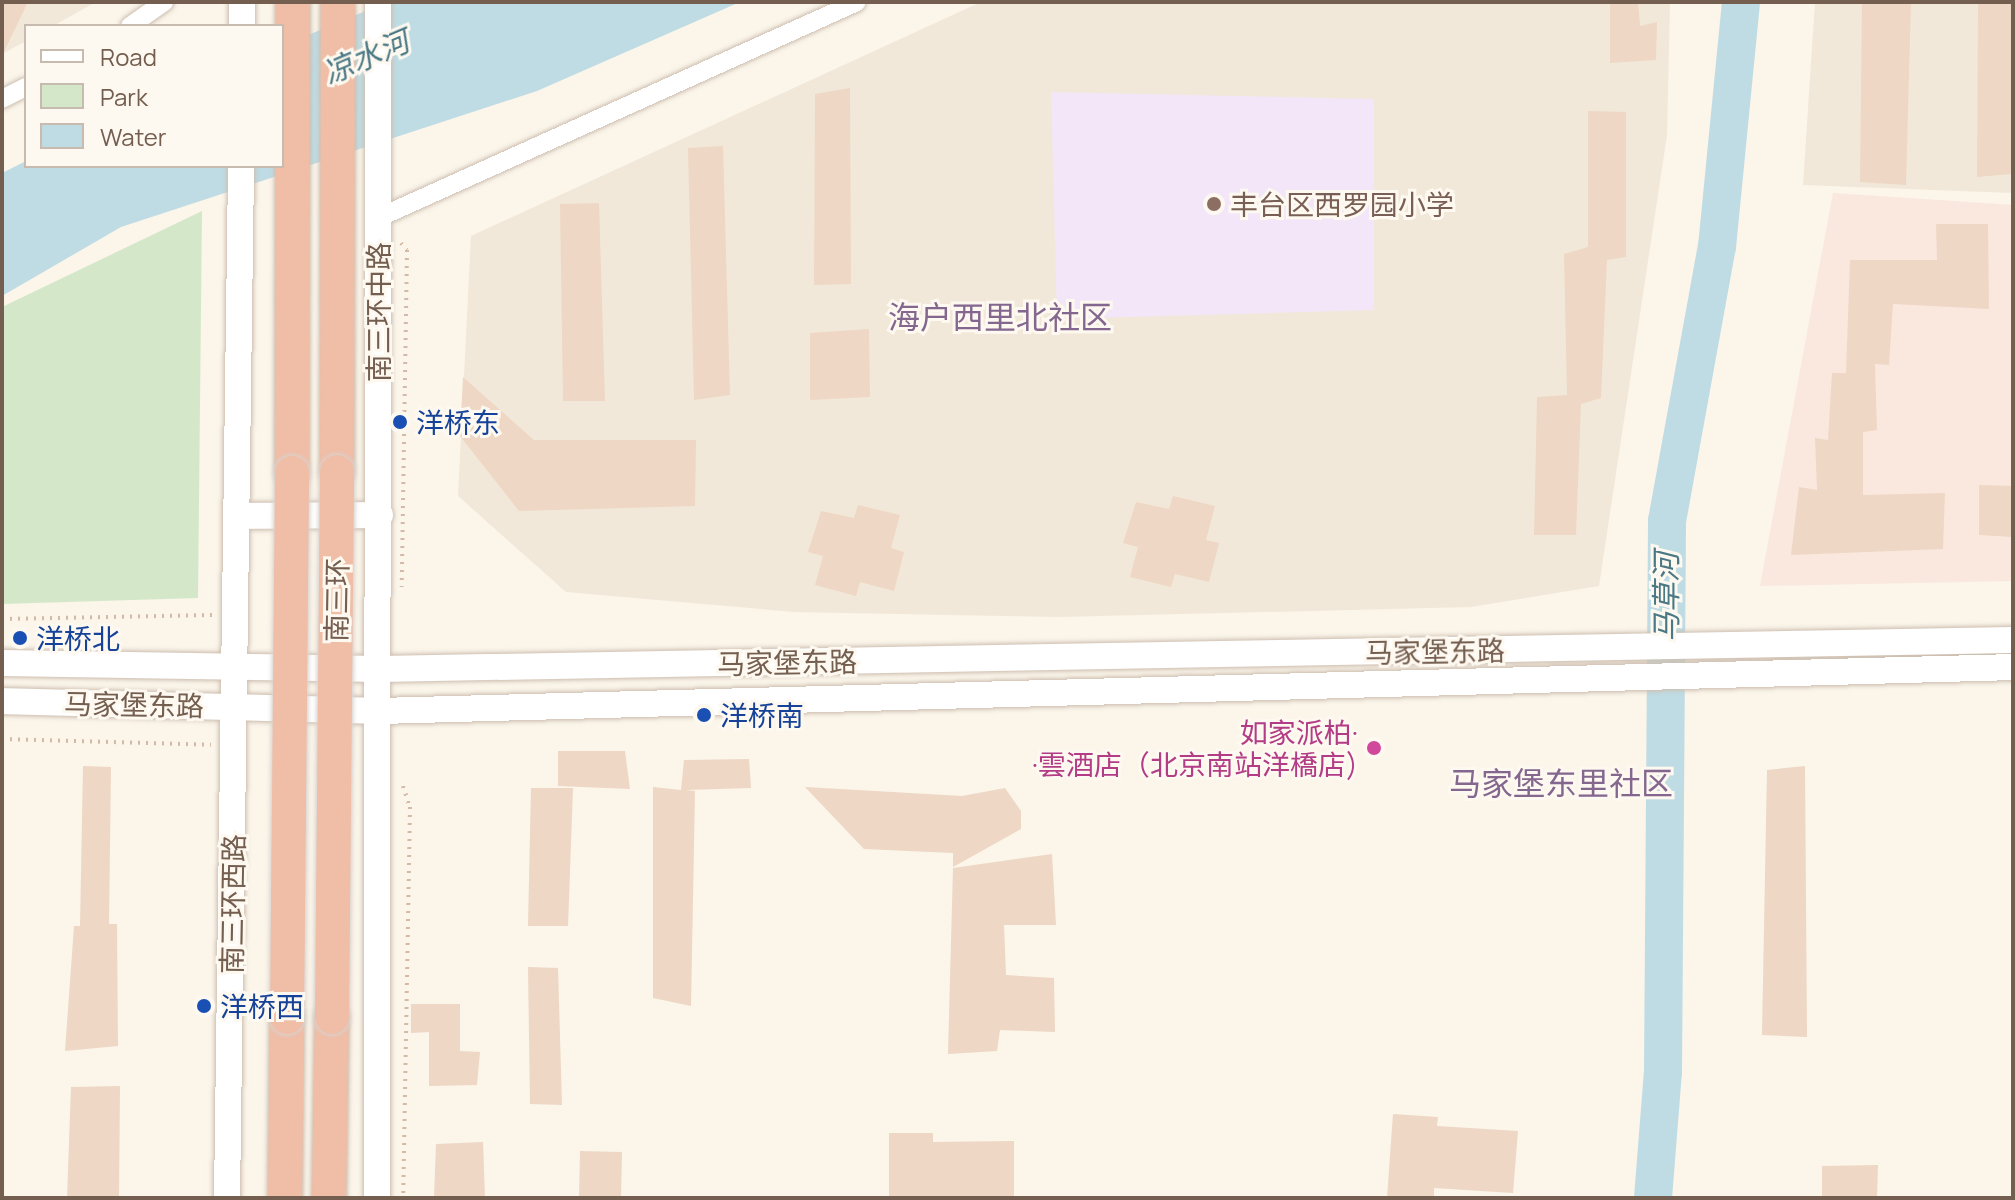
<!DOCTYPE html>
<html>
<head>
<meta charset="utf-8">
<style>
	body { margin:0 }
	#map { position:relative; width:2015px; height:1200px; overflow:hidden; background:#fbf5ea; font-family:Manrope,"Noto Sans SC",sans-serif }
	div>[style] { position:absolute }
	.residential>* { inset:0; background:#f2e8d9 }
	.commercial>* { inset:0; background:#fae8df }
	.education>* { inset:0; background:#f2e6f8 }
	.green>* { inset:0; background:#d4e8c9 }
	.water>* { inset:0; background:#bfdce4 }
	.river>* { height:38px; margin:-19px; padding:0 19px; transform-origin:19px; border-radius:19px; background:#bfdce4 }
	.building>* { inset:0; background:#eed7c4 }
	.path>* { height:4px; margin-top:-2px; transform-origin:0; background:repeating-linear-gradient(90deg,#d4baa6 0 2px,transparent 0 8px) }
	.roads { filter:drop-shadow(0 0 2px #cdbeb0) drop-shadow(0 0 2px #cdbeb0) }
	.street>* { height:18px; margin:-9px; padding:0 9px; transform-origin:9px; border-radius:9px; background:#fff }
	.secondary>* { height:26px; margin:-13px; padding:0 13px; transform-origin:13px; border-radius:13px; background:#fff }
	.highway>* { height:34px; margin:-17px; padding:0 17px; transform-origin:17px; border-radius:17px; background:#f0bda6 }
	.bridges { filter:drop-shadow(0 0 2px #d8d2ce) drop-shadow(0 0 2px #d8d2ce) }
	.highway-bridge>* { height:34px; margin:-17px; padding:0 17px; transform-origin:17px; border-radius:17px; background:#f0bda6 }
	.dots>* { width:22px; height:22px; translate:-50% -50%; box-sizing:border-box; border:4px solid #fef9f0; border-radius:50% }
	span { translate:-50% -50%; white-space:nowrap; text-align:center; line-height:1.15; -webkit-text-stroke:6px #fef9f0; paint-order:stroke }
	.education-label { font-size:28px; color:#785e54 }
	.left { translate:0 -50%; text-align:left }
	.street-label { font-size:28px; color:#745e4f }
	.transit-label { font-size:28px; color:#164399 }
	.hotel-label { font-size:28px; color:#b23c85 }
	.right { translate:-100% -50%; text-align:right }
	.water-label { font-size:30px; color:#4a7985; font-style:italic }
	.quarter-label { font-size:32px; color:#84678f }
	.frame { position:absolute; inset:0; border:4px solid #745e4f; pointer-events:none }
	.legend { position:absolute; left:24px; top:24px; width:260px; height:144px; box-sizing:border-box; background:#fef9f0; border:2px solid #c7bbb0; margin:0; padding:10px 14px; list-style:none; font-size:24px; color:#745e4f }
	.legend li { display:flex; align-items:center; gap:16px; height:40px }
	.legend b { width:40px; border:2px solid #c7bbb0 }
</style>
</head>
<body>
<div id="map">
	<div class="residential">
		<i style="clip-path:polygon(2px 2px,96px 2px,53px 26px,26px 26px,26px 41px,2px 54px)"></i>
		<i style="clip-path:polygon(981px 2px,1670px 2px,1667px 135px,1599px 586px,1471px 607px,1059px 617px,794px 612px,566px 592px,458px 496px,471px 236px)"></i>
		<i style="clip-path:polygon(1815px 2px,2013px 2px,2013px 193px,1803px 185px)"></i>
	</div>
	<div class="commercial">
		<i style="clip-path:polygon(1833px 193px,2013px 205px,2013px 581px,1760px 586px)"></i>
	</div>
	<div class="education">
		<i style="clip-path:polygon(1051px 92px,1374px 99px,1374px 310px,1057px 319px)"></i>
	</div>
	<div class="green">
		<i style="clip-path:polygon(202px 211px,198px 598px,2px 604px,2px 307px)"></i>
	</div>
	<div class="water">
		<i style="clip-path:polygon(387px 2px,740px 2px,537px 91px,121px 227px,2px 296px,2px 173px,26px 161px,282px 166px,282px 46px)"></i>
	</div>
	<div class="river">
		<i style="left:1653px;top:1198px;width:126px;rotate:-85.5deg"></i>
		<i style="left:1663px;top:1072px;width:551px;rotate:-89.58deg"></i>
		<i style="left:1667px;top:521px;width:279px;rotate:-79.7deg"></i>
		<i style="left:1717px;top:247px;width:246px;rotate:-84.4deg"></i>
	</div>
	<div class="building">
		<i style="clip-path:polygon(2px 2px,28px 2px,2px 56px)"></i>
		<i style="clip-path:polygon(1610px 2px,1638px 2px,1640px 26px,1657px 22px,1656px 60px,1610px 63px)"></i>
		<i style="clip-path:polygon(1911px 2px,1906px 185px,1860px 182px,1862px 3px)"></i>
		<i style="clip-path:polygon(1978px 2px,2012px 2px,2011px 174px,1977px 177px)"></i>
		<i style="clip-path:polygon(850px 88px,851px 284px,814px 285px,815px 94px)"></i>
		<i style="clip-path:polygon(1588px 111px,1626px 112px,1626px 257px,1607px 260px,1601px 398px,1581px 404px,1576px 535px,1534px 535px,1537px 397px,1567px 395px,1564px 254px,1588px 247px)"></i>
		<i style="clip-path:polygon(723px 146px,730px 395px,694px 400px,688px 148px)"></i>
		<i style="clip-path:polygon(599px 203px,605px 401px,563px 401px,560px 204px)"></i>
		<i style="clip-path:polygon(1936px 224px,1988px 224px,1989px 309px,1893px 304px,1889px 365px,1875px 364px,1877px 430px,1863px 432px,1863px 495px,1945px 493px,1943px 549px,1791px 555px,1799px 487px,1817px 490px,1815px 438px,1828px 440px,1832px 373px,1846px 373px,1850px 260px,1937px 260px)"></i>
		<i style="clip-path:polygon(869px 329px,870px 397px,810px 400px,810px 333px)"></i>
		<i style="clip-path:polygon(463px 377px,534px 440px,696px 440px,695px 506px,519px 511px,460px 436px)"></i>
		<i style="clip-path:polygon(1979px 485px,2013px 486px,2013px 537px,1979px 535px)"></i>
		<i style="clip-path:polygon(1173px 496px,1215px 506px,1206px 540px,1219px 543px,1209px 582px,1175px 574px,1171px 587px,1130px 577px,1138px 547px,1123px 543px,1136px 502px,1169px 509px)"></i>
		<i style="clip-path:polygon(858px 505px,900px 515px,891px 548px,904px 552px,894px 591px,860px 582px,856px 596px,815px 585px,823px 556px,808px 552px,821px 511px,854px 518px)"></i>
		<i style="clip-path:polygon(558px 751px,625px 751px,630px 789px,558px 786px)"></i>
		<i style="clip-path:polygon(749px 759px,751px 788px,685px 790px,695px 791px,691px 1006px,653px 998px,653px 787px,681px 790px,684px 760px)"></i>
		<i style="clip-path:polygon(83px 766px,111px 767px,109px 924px,117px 924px,118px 1046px,65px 1051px,74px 926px,80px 926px)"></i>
		<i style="clip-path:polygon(1805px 766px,1807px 1037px,1762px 1035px,1767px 770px)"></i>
		<i style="clip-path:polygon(805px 787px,962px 796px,1005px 788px,1021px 811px,1021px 829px,953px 867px,953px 853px,864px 849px)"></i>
		<i style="clip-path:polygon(531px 788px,573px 788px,568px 926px,528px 926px)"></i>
		<i style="clip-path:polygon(1052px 854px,1056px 925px,1004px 925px,1006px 975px,1054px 978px,1055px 1032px,1000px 1030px,997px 1051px,948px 1054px,953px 868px)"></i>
		<i style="clip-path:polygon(528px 967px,558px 968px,562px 1105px,530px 1104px)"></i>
		<i style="clip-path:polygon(411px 1004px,460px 1004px,460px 1051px,480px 1052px,477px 1085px,429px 1086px,429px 1032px,411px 1033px)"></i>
		<i style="clip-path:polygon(120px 1086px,119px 1198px,67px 1198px,71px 1087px)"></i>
		<i style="clip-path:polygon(1393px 1114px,1438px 1117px,1437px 1126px,1518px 1131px,1513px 1193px,1434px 1188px,1434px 1198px,1387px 1198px)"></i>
		<i style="clip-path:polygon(889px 1133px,933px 1133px,933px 1142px,1014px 1141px,1014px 1198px,889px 1198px)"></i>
		<i style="clip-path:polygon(483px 1142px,485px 1198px,434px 1198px,436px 1144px)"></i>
		<i style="clip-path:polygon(580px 1151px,622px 1152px,621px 1198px,579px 1198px)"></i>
		<i style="clip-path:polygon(1878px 1165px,1877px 1198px,1822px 1198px,1822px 1166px)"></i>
	</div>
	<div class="path">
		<i style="left:401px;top:243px;width:9px;rotate:49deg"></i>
		<i style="left:407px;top:250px;width:337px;rotate:90.9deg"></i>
		<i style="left:2px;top:619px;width:210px;rotate:-1.1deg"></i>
		<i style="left:2px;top:739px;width:209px;rotate:1.6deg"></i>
		<i style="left:403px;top:786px;width:22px;rotate:72deg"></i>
		<i style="left:410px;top:807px;width:391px;rotate:91deg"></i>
	</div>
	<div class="roads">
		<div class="street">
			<i style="left:130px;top:26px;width:42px;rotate:-35.2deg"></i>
			<i style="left:2px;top:99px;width:27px;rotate:-27deg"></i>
			<i style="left:378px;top:218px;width:525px;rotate:-24.27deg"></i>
		</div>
		<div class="secondary">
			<i style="left:242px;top:26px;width:24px;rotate:-90deg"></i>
			<i style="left:239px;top:516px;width:141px;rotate:-0.4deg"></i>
			<i style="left:2px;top:663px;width:378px;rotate:0.9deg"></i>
			<i style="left:380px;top:669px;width:1633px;rotate:-1.02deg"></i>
			<i style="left:2px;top:701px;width:377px;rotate:1.5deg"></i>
			<i style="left:379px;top:711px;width:1635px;rotate:-1.54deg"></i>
			<i style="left:227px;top:1198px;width:1032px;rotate:-89.22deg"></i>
			<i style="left:377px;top:1198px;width:1196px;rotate:-89.95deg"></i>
		</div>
		<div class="highway">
			<i style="left:337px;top:472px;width:470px;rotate:-89.9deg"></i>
			<i style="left:292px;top:473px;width:471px;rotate:-89.9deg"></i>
			<i style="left:285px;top:1198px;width:181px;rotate:-89.4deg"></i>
			<i style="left:329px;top:1198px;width:181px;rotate:-89.1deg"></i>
		</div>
	</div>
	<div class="bridges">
		<div class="highway-bridge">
			<i style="left:287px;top:1017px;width:544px;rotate:-89.47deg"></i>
			<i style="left:332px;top:1017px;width:545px;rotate:-89.47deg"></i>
		</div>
	</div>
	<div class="dots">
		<i style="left:1214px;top:204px;background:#8d6e63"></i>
		<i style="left:400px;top:422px;background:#1a4fb4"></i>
		<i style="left:20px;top:638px;background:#1a4fb4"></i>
		<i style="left:704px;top:715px;background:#1a4fb4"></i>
		<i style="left:1374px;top:748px;background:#d1479c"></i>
		<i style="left:204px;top:1006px;background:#1a4fb4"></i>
	</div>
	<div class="education-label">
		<span class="left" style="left:1230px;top:204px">丰台区西罗园小学</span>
	</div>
	<div class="street-label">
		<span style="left:378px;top:312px;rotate:-90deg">南三环中路</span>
		<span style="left:336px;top:600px;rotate:-89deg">南三环</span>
		<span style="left:1435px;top:651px;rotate:-1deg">马家堡东路</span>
		<span style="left:787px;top:662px;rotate:-1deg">马家堡东路</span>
		<span style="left:134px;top:704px;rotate:1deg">马家堡东路</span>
		<span style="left:232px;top:904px;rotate:-89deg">南三环西路</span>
	</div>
	<div class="transit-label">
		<span class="left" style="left:416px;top:422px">洋桥东</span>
		<span class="left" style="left:36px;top:638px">洋桥北</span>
		<span class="left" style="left:720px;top:715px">洋桥南</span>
		<span class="left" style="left:220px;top:1006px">洋桥西</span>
	</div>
	<div class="hotel-label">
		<span class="right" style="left:1358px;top:748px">如家派柏·<br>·雲酒店（北京南站洋橋店)</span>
	</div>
	<div class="water-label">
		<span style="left:366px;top:57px;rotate:-23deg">凉水河</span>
		<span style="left:1666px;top:597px;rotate:-90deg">马草河</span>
	</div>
	<div class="quarter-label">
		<span style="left:1000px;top:317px">海户西里北社区</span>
		<span style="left:1561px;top:783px">马家堡东里社区</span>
	</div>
	<div class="frame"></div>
	<ul class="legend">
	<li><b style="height:10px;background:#fff"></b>Road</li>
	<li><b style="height:22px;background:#d4e8c9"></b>Park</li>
	<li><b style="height:22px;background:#bfdce4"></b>Water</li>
	</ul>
</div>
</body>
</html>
